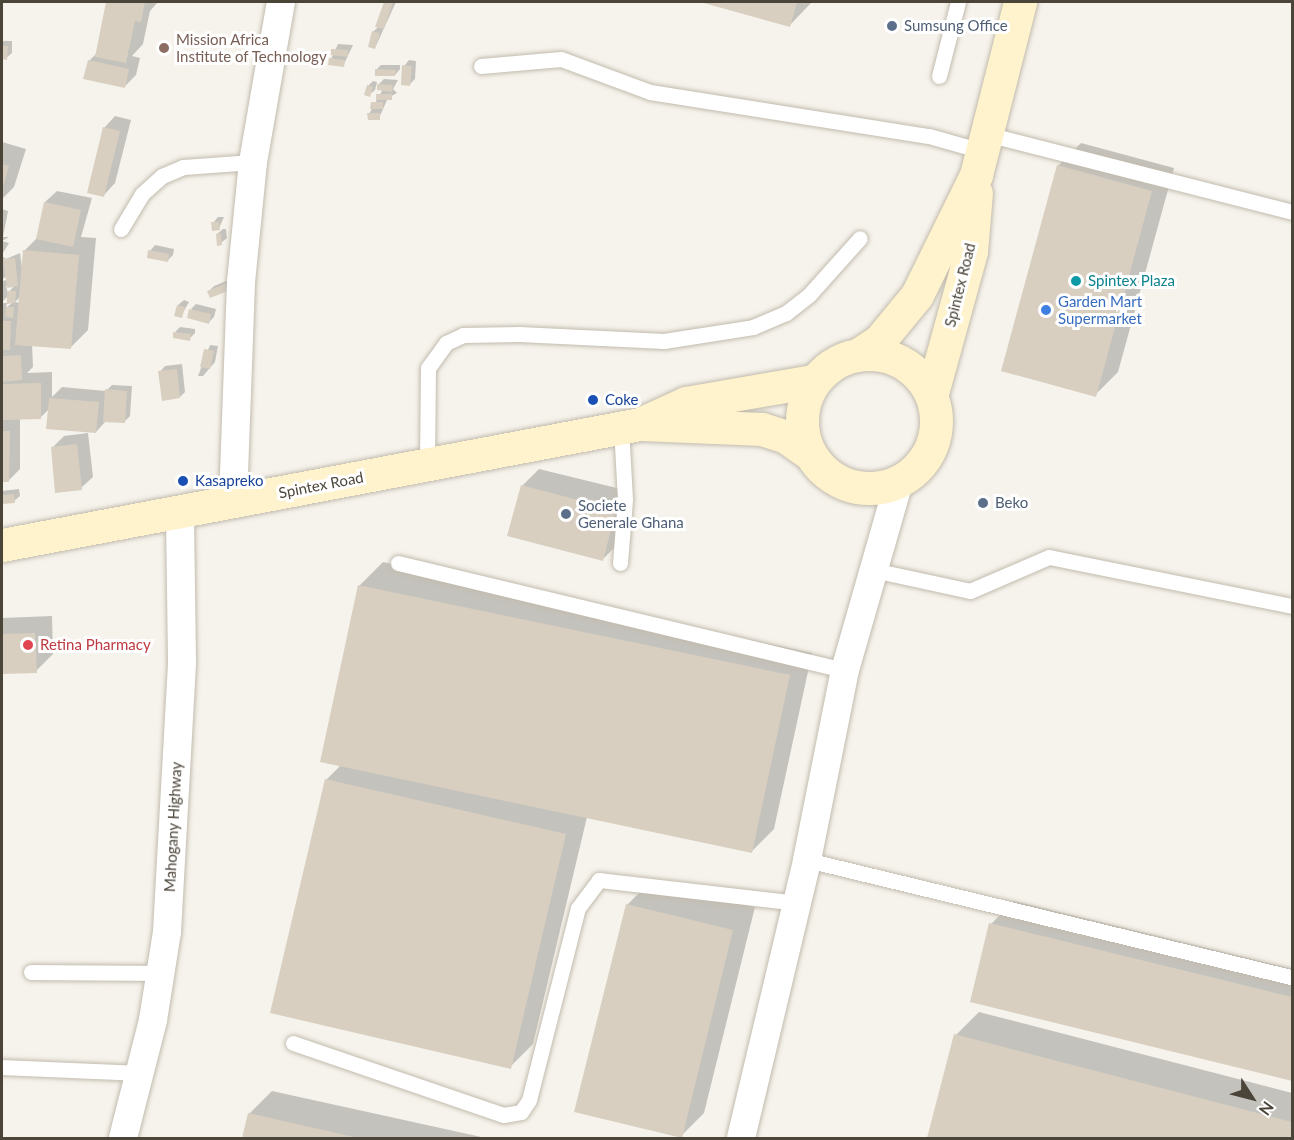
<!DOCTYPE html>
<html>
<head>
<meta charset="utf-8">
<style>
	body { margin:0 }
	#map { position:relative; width:1294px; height:1140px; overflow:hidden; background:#f6f3ec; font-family:Lato,sans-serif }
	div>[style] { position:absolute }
	.shadow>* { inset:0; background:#0003 }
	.building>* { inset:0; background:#d8cfc1 }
	.roads { filter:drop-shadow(0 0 2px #c2bbae) drop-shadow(0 0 2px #c2bbae) }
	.lane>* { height:15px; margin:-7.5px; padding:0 7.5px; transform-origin:7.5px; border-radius:7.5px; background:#fff }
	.street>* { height:28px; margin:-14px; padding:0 14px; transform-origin:14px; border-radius:14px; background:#fff }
	.secondary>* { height:33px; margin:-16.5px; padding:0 16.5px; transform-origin:16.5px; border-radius:16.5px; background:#fff3cd }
	.secondary>.ring { margin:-16.5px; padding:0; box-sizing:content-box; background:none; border:33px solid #fff3cd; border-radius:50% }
	.dots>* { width:16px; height:16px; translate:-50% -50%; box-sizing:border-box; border:3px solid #fff; border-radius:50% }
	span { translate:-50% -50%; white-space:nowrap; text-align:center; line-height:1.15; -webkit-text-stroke:6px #fff; paint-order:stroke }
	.service-label { font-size:15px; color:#4e5e75 }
	.left { translate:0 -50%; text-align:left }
	.education-label { font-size:15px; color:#785e54 }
	.culture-label { font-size:15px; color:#0d838f }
	.street-label { font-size:15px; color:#4b4439 }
	.shop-label { font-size:15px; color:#366cbe }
	.transit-label { font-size:15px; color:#164399 }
	.health-label { font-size:15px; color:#be3a42 }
	.frame { position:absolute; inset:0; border:3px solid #4b4439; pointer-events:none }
	.north { position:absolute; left:1222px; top:1068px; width:60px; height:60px; -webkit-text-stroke:4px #fff; paint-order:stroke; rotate:126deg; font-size:16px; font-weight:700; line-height:24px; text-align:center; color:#4b4439 }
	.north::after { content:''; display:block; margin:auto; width:21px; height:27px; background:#4b4439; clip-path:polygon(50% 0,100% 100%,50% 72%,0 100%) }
</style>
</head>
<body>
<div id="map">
	<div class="shadow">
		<i style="clip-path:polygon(107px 2px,158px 2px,150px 11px,143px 44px,132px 56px,140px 58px,136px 75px,124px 87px,85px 78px,90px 60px,97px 53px)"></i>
		<i style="clip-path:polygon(386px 2px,396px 2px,375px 48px,373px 32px,379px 26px)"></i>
		<i style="clip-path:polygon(703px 2px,812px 2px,789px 26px)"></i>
		<i style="clip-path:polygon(2px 41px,12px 41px,12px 53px,6px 58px,2px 58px)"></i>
		<i style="clip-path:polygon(338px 44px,353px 45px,343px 66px,331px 59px)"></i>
		<i style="clip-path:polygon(409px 60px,416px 61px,415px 79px,409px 85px,404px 66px)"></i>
		<i style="clip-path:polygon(381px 65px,400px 65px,400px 69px,395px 75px,376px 70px)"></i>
		<i style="clip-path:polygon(384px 79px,398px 80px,393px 89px,397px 93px,388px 98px,379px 118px,369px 114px,383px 89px,379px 84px)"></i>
		<i style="clip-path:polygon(373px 81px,377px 82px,375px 90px,369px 95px,368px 86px)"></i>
		<i style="clip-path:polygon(115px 116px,131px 120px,115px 183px,104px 195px,104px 128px)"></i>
		<i style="clip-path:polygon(2px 142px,26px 149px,14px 187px,2px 199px)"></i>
		<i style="clip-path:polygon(1081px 143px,1174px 168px,1118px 372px,1095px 395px,1058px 166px)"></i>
		<i style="clip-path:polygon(evenodd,57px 191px,92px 198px,81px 237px,96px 238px,88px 330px,70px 348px,32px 344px,33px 367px,27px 373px,52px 372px,52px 397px,62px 387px,106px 391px,112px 385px,132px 386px,130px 416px,124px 422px,106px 421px,96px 432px,49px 409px,41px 417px,20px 418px,20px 469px,9px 480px,2px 481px,2px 303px,7px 303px,6px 308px,13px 302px,9px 295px,2px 302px,2px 281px,7px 280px,7px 275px,2px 280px,2px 256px,6px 259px,20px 253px,22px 268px,24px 251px,38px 237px,45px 202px,57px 191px,15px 285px,8px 293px,6px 286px,15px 285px,57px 191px,21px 296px,20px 303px,15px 302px,21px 296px)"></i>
		<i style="clip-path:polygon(2px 209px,8px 211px,3px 237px,9px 237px,2px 241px,9px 243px,3px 253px,2px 253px)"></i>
		<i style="clip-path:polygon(218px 217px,224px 217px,219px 228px,213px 223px)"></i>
		<i style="clip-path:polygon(223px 229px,226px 229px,227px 238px,221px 243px,217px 234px)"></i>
		<i style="clip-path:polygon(155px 245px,174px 249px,173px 255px,168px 260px,150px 251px)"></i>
		<i style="clip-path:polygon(231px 279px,227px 289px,209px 291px,214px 286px)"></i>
		<i style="clip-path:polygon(184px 300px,189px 302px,181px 316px,178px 305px)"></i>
		<i style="clip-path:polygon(196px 304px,216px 309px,214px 317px,209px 322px,191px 309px)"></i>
		<i style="clip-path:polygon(180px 327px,195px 329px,195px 333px,189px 339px,175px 332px)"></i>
		<i style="clip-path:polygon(210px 345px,218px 346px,215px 362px,203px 376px,198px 376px)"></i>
		<i style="clip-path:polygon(182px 364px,185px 392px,180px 397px,160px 372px,165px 366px)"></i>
		<i style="clip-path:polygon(88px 433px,93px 477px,81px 488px,52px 448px,64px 436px)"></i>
		<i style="clip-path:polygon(539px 469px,633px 492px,620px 542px,603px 559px,522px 486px)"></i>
		<i style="clip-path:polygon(19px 489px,20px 496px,14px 501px,2px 503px,2px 491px)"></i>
		<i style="clip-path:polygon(383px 562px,812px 653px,774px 829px,751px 852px,587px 817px,533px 1044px,510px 1067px,326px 780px,341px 765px,322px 761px,360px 585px)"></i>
		<i style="clip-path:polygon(2px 611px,2px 618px,52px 616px,53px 654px,36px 671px,2px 673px)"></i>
		<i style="clip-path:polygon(650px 882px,755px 907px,704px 1113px,681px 1136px,627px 905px)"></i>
		<i style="clip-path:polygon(1014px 901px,1292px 969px,1292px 1079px,971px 1001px,991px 924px)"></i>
		<i style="clip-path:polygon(979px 1012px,1292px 1093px,1292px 1138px,929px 1138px,956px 1035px)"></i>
		<i style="clip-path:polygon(272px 1091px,486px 1138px,243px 1138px,249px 1114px)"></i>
	</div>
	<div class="building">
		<i style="clip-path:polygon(106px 2px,145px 2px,141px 22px,135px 21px,126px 63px,95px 57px)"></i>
		<i style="clip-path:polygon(384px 2px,393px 2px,384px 29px,375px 27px)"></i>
		<i style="clip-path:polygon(700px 2px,797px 2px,790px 27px)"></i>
		<i style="clip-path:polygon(372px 31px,380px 33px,375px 49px,368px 47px)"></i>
		<i style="clip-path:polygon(2px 46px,8px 46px,7px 60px,2px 59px)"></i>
		<i style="clip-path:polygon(331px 49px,348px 50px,348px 57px,331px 55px)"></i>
		<i style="clip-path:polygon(329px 58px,345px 60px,344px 67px,328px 65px)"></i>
		<i style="clip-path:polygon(88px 60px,129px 69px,125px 88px,83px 79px)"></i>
		<i style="clip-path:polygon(402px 65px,412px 66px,410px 86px,401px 85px)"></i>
		<i style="clip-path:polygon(375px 69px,396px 70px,395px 76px,375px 76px)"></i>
		<i style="clip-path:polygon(377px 84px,393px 85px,392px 92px,377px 90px)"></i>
		<i style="clip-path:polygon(367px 85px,373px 87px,370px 97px,364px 95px)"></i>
		<i style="clip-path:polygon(376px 94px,392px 94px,392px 100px,376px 100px)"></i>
		<i style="clip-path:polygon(371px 102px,383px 102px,383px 109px,370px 109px)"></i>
		<i style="clip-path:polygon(367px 113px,380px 113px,380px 120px,368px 120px)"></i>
		<i style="clip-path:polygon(103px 127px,120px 131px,104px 197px,87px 193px)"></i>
		<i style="clip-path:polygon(2px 164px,9px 166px,2px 190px)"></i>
		<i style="clip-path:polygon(1057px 165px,1152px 191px,1096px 397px,1001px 371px)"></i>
		<i style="clip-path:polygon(44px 202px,81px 210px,73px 247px,36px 239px)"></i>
		<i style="clip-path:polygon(211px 222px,219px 222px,220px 230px,212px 231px)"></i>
		<i style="clip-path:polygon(221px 233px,222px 245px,217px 246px,216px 234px)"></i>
		<i style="clip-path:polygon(23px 250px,79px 255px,71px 349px,15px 345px)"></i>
		<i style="clip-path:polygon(148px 250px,169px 254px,168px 262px,147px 258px)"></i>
		<i style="clip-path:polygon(15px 258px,18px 286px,7px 288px,3px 259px)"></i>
		<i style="clip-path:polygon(225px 284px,228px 291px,210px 298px,207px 291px)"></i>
		<i style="clip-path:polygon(7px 291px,16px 291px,15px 303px,7px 304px)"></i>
		<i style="clip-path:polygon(177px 305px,185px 307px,182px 318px,174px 316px)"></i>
		<i style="clip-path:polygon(6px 307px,14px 307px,13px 318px,5px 317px)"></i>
		<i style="clip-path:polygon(189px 309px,211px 314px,209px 324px,187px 318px)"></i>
		<i style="clip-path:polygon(2px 321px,11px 321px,10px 350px,2px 350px)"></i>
		<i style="clip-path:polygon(173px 332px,191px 334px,190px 341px,173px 338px)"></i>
		<i style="clip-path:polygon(204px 349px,214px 351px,210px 369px,200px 367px)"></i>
		<i style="clip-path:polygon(21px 355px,22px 380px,2px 382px,2px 356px)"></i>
		<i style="clip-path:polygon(177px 369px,180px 398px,162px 401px,158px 371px)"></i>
		<i style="clip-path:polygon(41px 383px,41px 419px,2px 420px,2px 384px)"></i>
		<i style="clip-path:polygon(105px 389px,127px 391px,125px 423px,103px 422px)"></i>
		<i style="clip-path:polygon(49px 398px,99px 402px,96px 433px,46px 429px)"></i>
		<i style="clip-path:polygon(2px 431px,10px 431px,9px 482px,2px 482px)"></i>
		<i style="clip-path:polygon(77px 444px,82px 490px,55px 493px,51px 447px)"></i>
		<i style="clip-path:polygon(521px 485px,616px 510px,603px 561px,507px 536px)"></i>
		<i style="clip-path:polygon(14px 494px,15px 503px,2px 504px,2px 495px)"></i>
		<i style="clip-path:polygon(358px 585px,790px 675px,752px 853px,320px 762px)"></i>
		<i style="clip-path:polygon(35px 633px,37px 673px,2px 674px,2px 634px)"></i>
		<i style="clip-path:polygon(325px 779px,566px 834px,511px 1069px,270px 1013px)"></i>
		<i style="clip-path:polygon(626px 904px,733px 930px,682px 1138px,574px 1112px)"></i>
		<i style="clip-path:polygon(989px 923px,1292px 997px,1292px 1081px,970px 1002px)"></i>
		<i style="clip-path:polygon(954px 1034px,1292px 1122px,1292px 1138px,927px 1138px)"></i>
		<i style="clip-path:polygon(248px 1113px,358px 1138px,242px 1138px)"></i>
	</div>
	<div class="roads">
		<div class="lane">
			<i style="left:481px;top:66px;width:80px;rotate:-5deg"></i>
			<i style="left:561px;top:59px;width:95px;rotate:20.3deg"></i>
			<i style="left:650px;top:92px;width:282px;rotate:9deg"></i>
			<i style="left:929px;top:136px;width:55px;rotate:15.8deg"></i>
			<i style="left:939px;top:76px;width:76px;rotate:-75.6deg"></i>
			<i style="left:987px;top:134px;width:315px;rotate:14.3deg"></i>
			<i style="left:121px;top:229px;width:41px;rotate:-59deg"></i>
			<i style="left:142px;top:194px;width:27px;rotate:-42deg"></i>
			<i style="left:162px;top:176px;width:23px;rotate:-23deg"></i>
			<i style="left:183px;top:167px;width:70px;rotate:-4.1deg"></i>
			<i style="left:427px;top:464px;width:96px;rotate:-89.4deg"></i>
			<i style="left:428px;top:368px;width:31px;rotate:-54deg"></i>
			<i style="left:446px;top:343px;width:19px;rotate:-25deg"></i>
			<i style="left:463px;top:335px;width:56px;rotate:-1deg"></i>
			<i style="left:519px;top:334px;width:145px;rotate:2.8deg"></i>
			<i style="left:664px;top:341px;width:90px;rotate:-8.9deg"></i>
			<i style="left:753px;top:327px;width:36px;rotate:-23deg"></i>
			<i style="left:786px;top:313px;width:29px;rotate:-38deg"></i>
			<i style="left:809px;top:295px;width:76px;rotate:-48.2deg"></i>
			<i style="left:398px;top:563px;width:460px;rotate:13.5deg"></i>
			<i style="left:620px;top:563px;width:64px;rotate:-85.5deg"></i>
			<i style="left:625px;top:499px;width:71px;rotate:-93.2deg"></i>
			<i style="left:873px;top:570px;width:99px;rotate:12.2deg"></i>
			<i style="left:970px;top:591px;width:86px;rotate:-23.3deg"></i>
			<i style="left:1049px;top:557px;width:248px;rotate:11.4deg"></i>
			<i style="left:807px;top:860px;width:499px;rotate:13.6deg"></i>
			<i style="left:31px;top:972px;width:130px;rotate:0.4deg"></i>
			<i style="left:293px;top:1043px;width:222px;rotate:18.9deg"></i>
			<i style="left:503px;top:1115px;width:18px;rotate:-9deg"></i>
			<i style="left:521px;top:1112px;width:14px;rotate:-56deg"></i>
			<i style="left:529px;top:1100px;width:198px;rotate:-75.7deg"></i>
			<i style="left:578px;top:908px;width:35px;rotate:-53deg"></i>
			<i style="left:599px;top:880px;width:199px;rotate:6.6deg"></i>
			<i style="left:2px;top:1067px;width:138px;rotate:2.5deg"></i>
		</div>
		<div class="street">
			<i style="left:233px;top:501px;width:219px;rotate:-87.9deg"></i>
			<i style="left:241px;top:282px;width:121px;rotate:-84.3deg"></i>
			<i style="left:253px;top:162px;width:162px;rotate:-80.1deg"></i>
			<i style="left:123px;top:1138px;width:122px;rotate:-75.7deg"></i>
			<i style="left:153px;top:1020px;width:89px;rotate:-81deg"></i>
			<i style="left:167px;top:932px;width:271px;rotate:-86.8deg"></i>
			<i style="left:182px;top:661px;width:150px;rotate:-90.8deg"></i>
			<i style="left:741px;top:1138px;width:286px;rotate:-76.6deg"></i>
			<i style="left:807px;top:860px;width:194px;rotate:-78.7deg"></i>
			<i style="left:845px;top:670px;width:196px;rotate:-74deg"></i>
		</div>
		<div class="secondary">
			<i style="left:861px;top:353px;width:23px;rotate:-34deg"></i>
			<i style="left:880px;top:340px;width:58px;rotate:-50.6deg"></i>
			<i style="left:917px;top:295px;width:134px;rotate:-63.8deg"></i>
			<i style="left:976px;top:175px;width:179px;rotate:-75.7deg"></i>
			<i class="ring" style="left:802px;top:354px;width:101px;height:101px"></i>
			<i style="left:932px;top:393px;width:147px;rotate:-74.6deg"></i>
			<i style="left:971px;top:251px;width:58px;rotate:-85.1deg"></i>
			<i style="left:641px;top:424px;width:121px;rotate:2.4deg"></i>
			<i style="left:762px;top:429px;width:25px;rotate:18deg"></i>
			<i style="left:786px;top:437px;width:29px;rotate:35deg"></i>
			<i style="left:2px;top:545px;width:649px;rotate:-10.74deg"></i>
			<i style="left:640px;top:424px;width:51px;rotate:-24.5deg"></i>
			<i style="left:686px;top:403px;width:130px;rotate:-9.8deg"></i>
		</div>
	</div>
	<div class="dots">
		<i style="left:892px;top:26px;background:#5c6f8a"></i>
		<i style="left:164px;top:48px;background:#8d6e63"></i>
		<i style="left:1076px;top:281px;background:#0f9aa8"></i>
		<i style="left:1046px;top:310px;background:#3f7fe0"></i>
		<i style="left:593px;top:400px;background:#1a4fb4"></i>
		<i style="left:183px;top:481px;background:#1a4fb4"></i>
		<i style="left:983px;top:503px;background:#5c6f8a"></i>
		<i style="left:566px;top:514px;background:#5c6f8a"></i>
		<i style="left:28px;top:645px;background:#e0444e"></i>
	</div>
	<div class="service-label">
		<span class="left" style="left:904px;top:26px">Sumsung Office</span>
		<span class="left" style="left:995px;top:503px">Beko</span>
		<span class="left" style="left:578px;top:514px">Societe<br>Generale Ghana</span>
	</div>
	<div class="education-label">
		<span class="left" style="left:176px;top:48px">Mission Africa<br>Institute of Technology</span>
	</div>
	<div class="culture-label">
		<span class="left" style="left:1088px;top:281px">Spintex Plaza</span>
	</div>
	<div class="street-label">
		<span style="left:960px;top:285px;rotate:-76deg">Spintex Road</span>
		<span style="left:321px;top:485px;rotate:-11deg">Spintex Road</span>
		<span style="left:173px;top:827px;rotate:-87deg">Mahogany Highway</span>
	</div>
	<div class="shop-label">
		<span class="left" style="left:1058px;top:310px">Garden Mart<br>Supermarket</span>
	</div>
	<div class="transit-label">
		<span class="left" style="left:605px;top:400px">Coke</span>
		<span class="left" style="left:195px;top:481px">Kasapreko</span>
	</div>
	<div class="health-label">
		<span class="left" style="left:40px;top:645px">Retina Pharmacy</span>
	</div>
	<div class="frame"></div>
	<div class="north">N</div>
</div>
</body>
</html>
